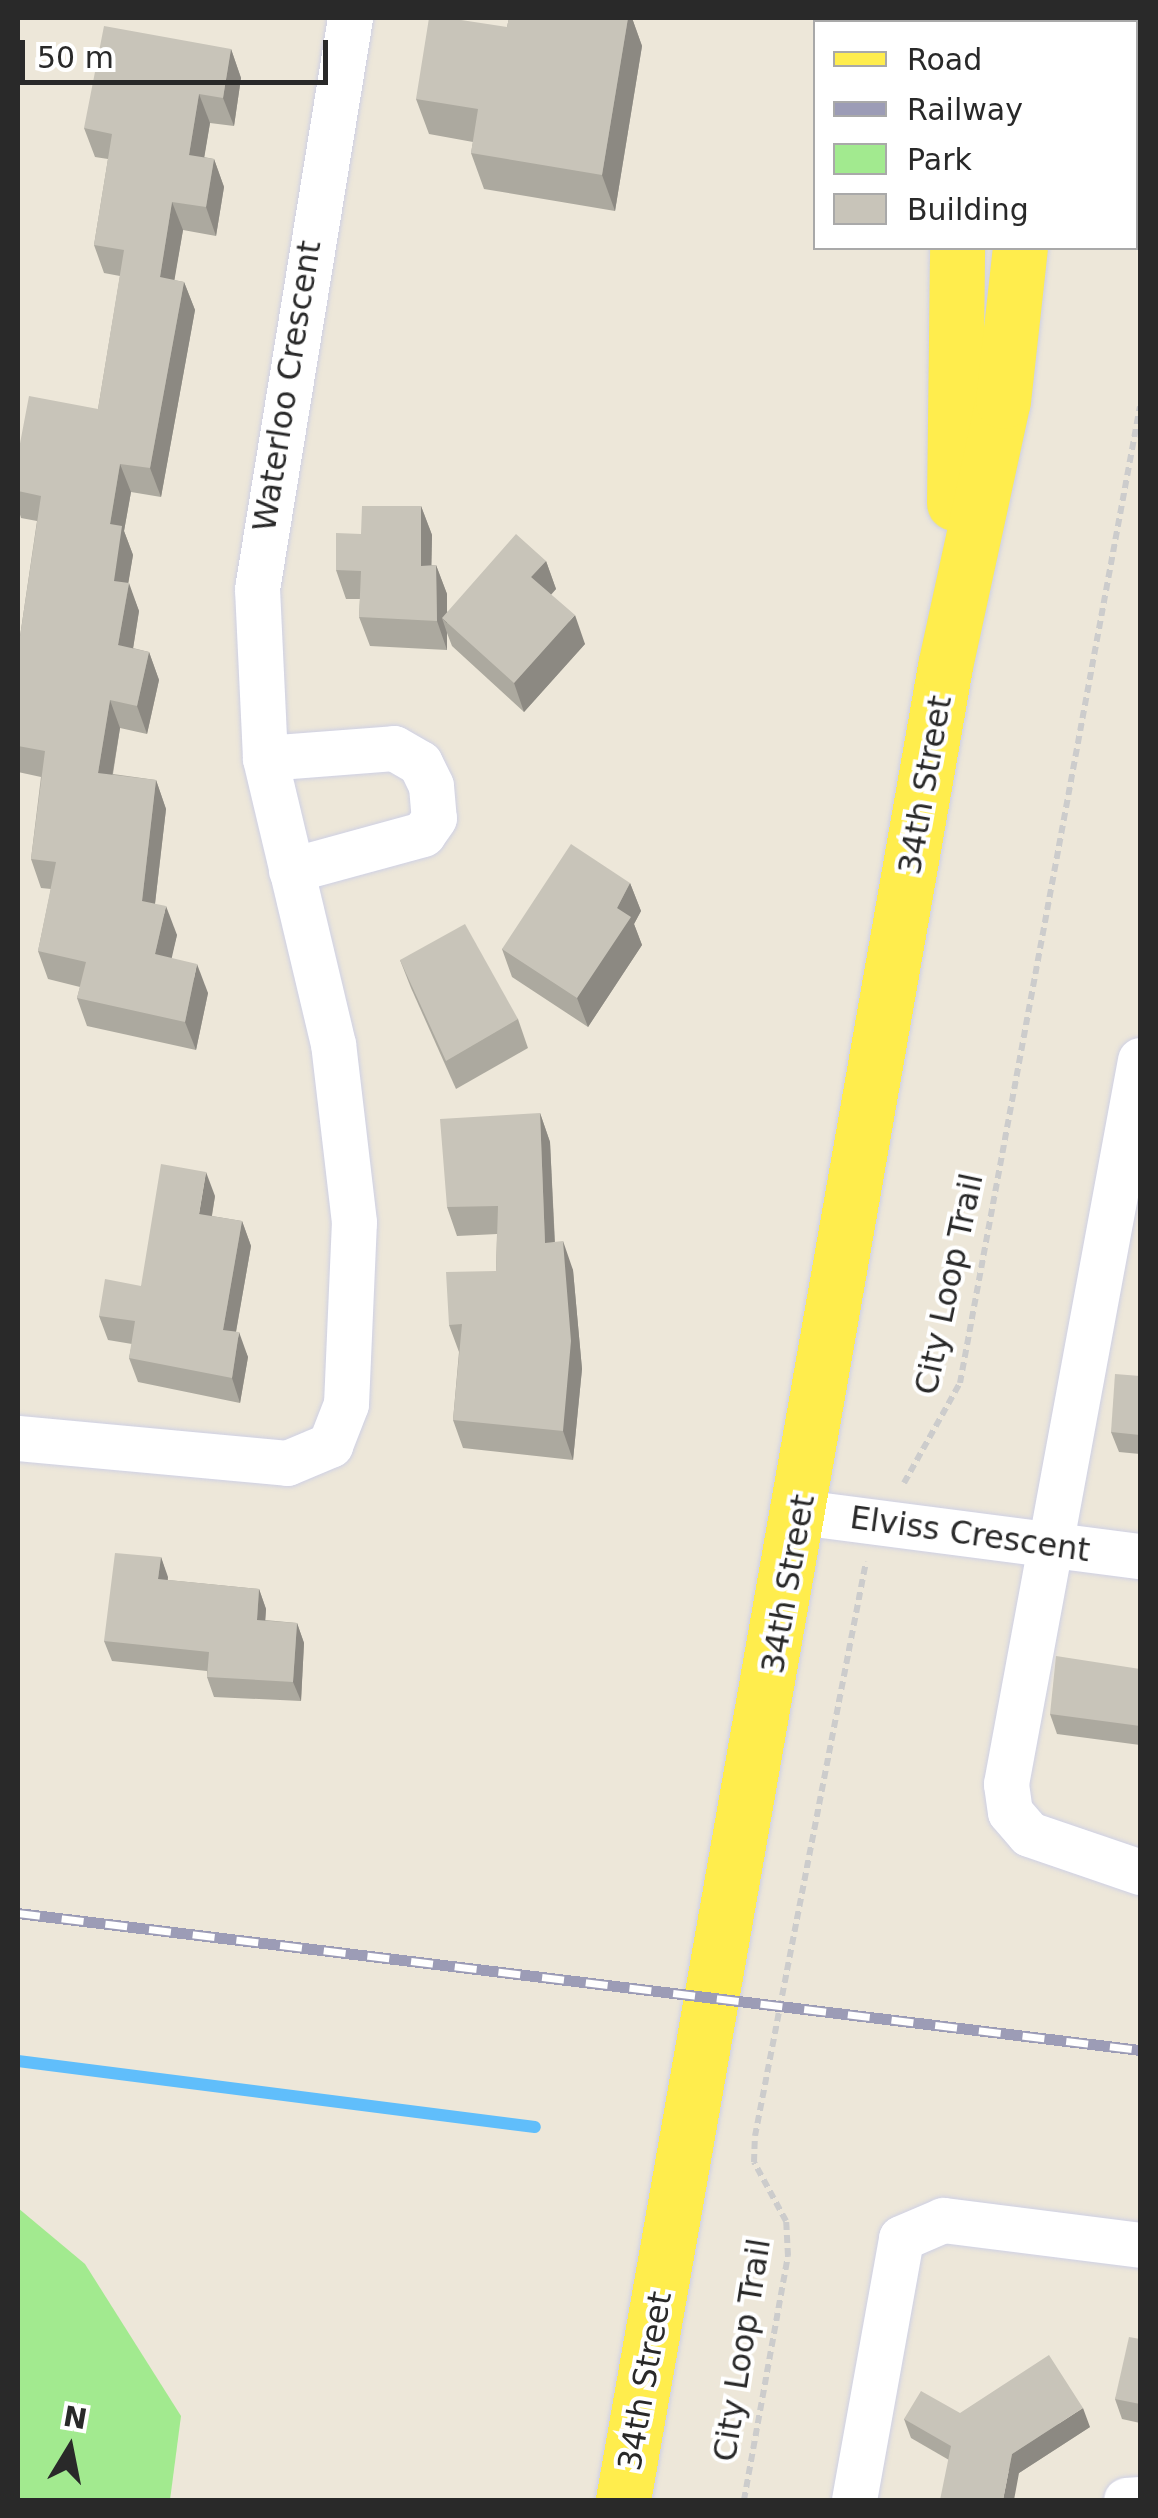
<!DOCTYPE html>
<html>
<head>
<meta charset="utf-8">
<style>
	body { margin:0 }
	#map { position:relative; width:1158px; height:2518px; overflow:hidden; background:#ede7d9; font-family:"DejaVu Sans",sans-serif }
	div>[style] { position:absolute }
	.green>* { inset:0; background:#a2ea8f }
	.stream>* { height:12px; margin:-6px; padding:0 6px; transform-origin:6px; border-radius:6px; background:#60befb }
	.path>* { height:6px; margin-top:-3px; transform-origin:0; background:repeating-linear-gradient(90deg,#ccc 0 8px,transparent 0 13px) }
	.roads { filter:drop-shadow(0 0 2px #ced0e4) drop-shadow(0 0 2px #ced0e4) }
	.minor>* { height:45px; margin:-22.5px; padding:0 22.5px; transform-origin:22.5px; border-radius:22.5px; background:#fff }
	.major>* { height:55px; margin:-27.5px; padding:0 27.5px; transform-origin:27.5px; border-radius:27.5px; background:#ffed4d }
	.rail>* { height:11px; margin-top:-5.5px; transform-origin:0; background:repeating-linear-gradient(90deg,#fff 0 22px,#9c9cb6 0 44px); box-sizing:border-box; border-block:2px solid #9c9cb6 }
	.wall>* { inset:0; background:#aca99f }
	.shaded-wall>* { inset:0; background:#8c8982 }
	.building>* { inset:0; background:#c8c4b9 }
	span { translate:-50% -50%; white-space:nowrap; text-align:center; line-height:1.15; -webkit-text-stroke:8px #fff; paint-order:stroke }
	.street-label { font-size:32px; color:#292929 }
	.frame { position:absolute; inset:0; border:20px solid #292929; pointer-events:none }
	.legend { position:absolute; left:813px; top:20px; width:325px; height:230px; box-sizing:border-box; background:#fff; border:2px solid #a9a9a9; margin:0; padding:12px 18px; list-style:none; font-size:30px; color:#292929 }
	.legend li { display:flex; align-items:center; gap:20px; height:50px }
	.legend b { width:50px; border:2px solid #a9a9a9 }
	.north { position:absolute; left:20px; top:2398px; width:100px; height:100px; -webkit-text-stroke:8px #fff; paint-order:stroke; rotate:10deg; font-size:28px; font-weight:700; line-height:40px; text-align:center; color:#292929 }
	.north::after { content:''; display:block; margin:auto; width:35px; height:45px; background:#292929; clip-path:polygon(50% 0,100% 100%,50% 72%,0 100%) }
	.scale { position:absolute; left:20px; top:40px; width:308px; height:45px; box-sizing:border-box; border:5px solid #292929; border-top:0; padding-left:12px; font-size:30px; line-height:35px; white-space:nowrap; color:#292929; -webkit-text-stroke:8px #fff; paint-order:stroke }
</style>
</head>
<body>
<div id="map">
	<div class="green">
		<i style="clip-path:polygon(18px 2208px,85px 2264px,181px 2416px,170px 2500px,18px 2500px)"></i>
	</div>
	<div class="stream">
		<i style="left:18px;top:2061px;width:521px;rotate:7.28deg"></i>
	</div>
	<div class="path">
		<i style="left:904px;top:1483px;width:115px;rotate:-60.8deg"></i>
		<i style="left:960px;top:1383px;width:993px;rotate:-79.56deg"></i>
		<i style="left:744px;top:2500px;width:248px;rotate:-79.8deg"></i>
		<i style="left:788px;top:2256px;width:35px;rotate:-93deg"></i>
		<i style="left:786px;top:2221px;width:67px;rotate:-118.5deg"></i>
		<i style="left:754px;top:2162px;width:26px;rotate:-88deg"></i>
		<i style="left:755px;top:2136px;width:585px;rotate:-79.06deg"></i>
	</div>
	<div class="roads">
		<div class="minor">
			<i style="left:265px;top:758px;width:129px;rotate:-4.4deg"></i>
			<i style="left:394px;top:748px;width:30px;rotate:30deg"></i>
			<i style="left:420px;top:763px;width:25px;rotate:64deg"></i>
			<i style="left:431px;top:786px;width:32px;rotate:85deg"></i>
			<i style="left:434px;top:818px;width:19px;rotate:125deg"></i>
			<i style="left:423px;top:834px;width:137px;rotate:164.7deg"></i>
			<i style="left:1140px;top:1060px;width:736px;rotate:100.49deg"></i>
			<i style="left:1006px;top:1784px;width:28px;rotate:82deg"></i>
			<i style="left:1010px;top:1812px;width:29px;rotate:49deg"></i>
			<i style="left:1029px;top:1834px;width:117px;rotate:18.9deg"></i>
			<i style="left:18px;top:1438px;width:270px;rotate:5.3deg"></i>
			<i style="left:287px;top:1463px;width:47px;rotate:-22.7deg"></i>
			<i style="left:330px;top:1445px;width:44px;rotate:-68.7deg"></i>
			<i style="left:346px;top:1404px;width:182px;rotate:-87.5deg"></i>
			<i style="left:354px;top:1222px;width:179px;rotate:-96.7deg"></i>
			<i style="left:333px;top:1044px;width:294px;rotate:-103.4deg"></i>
			<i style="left:265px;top:758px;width:169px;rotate:-92.7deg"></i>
			<i style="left:257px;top:589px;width:579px;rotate:-80.75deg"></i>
			<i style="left:800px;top:1512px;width:343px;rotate:7.4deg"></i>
			<i style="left:854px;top:2500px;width:266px;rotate:-79.8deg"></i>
			<i style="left:901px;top:2238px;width:46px;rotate:-23.2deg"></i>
			<i style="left:943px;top:2220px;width:199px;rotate:7.2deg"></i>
			<i style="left:1126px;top:2500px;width:14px;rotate:-4deg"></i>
		</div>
		<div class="major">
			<i style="left:984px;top:22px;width:4px;rotate:-90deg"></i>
			<i style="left:1058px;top:22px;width:4px;rotate:-76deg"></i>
			<i style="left:954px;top:503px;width:255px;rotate:-89.3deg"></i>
			<i style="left:623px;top:2500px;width:1862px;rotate:-80.04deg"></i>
			<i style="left:945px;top:666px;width:271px;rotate:-77.7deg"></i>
			<i style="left:1003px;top:401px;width:154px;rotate:-83.7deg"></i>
		</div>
	</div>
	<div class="rail">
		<i style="left:18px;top:1913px;width:1130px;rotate:6.96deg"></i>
	</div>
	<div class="wall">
		<i style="clip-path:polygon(509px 18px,632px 18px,642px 46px,615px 211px,484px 189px,471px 153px,473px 142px,429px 134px,416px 99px,507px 27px)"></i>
		<i style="clip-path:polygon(231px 49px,241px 78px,234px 126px,210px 123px,204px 157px,214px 159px,224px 187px,216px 236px,183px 230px,174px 280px,184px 282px,195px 310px,161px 497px,131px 492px,124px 531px,133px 555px,128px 583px,139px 611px,133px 648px,149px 652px,159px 680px,147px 734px,120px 728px,113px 774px,156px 780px,166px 809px,155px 904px,177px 935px,171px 958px,208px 993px,196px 1050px,87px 1026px,77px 998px,80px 987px,48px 979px,38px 951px,51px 889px,41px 888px,31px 859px,41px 777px,18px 772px,18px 650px,37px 521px,21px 518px,18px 508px,18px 454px,98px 409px,120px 276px,104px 273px,94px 245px,108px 159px,95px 157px,84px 128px)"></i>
		<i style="clip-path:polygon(421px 506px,432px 535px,431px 565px,436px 565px,447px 594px,447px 612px,546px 561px,556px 589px,551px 595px,585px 644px,524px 712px,452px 646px,447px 633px,447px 650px,370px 646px,359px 617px,360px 599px,346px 599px,336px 570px,361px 534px)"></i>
		<i style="clip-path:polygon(630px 883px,641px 911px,634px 924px,642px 945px,588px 1027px,512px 977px,502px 949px)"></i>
		<i style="clip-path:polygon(400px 960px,518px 1019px,528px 1048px,456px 1089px,411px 988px)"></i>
		<i style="clip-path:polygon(540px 1113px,550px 1142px,555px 1242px,573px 1270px,582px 1369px,573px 1460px,463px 1448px,453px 1420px,459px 1352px,449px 1325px,496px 1271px,497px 1234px,457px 1236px,447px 1207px)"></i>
		<i style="clip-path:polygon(215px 1196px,212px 1216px,242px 1221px,251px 1246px,236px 1332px,248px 1357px,240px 1403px,138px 1382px,129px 1358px,132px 1344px,108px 1340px,99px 1316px,141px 1286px)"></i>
		<i style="clip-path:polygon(1140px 1376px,1140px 1454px,1119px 1452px,1111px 1432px)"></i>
		<i style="clip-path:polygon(161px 1557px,168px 1580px,259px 1589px,266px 1609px,265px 1620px,297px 1623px,304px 1643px,301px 1701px,214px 1697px,207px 1677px,207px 1671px,112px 1661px,104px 1641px)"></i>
		<i style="clip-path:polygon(1140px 1669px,1140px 1745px,1057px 1734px,1050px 1714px)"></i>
		<i style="clip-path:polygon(1140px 2339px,1140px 2423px,1122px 2419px,1115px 2399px)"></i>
		<i style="clip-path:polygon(960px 2413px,1090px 2427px,1019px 2473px,949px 2460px,911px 2438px,904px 2419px)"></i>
	</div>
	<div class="shaded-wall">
		<i style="clip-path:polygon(628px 18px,632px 18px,642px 46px,615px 211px,602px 175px)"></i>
		<i style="clip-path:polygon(231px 49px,241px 78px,234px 126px,223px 98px)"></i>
		<i style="clip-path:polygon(199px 94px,210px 123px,200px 183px,189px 155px)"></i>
		<i style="clip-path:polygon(214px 159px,224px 187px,216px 236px,206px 207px)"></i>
		<i style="clip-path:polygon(172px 202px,183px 230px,170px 306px,160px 277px)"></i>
		<i style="clip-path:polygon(184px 282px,195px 310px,161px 497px,150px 468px)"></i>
		<i style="clip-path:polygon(120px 464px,131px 492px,124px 531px,133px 555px,124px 609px,114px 581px,110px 524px)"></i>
		<i style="clip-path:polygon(421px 506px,432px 535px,431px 594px,421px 566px)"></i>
		<i style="clip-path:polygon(546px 561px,556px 589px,541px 605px,531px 577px)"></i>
		<i style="clip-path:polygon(436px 565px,447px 594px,447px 623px,442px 618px,447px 633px,447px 650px,437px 621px)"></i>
		<i style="clip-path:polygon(129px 583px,139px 611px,129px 674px,118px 645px)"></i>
		<i style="clip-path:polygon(575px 615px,585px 644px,524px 712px,514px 683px)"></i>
		<i style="clip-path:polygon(149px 652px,159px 680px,147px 734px,137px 706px)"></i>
		<i style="clip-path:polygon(110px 700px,120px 728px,108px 801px,98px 773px)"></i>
		<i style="clip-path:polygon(156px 780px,166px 809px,152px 929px,142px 901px)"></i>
		<i style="clip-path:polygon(630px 883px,641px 911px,634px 924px,642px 945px,588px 1027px,577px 998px,617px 908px)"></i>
		<i style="clip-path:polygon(166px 906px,177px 935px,166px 983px,155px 954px)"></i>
		<i style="clip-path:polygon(197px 964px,208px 993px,196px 1050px,185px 1022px)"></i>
		<i style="clip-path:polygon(540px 1113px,550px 1142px,556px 1271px,545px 1243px)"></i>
		<i style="clip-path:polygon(206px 1172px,215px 1196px,208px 1238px,199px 1214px)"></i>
		<i style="clip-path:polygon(242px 1221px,251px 1246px,232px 1354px,223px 1330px)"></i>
		<i style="clip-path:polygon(563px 1241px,573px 1270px,582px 1369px,573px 1460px,563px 1431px)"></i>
		<i style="clip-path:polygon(239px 1332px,248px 1357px,240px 1403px,232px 1378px)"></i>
		<i style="clip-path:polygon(161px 1557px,168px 1577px,165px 1599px,158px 1579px)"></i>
		<i style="clip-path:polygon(259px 1589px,266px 1609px,264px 1640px,257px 1620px)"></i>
		<i style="clip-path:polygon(297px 1623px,304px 1643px,301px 1701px,293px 1682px)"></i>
		<i style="clip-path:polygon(1083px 2408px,1090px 2427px,1019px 2473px,1014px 2500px,1003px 2500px,1012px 2454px)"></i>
	</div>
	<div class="building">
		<i style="clip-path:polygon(429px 18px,448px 18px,507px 27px,509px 18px,628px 18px,602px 175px,471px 153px,478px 109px,416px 99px)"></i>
		<i style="clip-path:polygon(104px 26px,231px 49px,223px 98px,199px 94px,189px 155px,214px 159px,206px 207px,172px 202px,160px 277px,184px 282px,150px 468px,120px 464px,110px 524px,122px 526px,114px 581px,129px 583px,118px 645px,149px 652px,137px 706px,110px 700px,98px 773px,156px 780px,142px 901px,166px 906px,155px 954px,197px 964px,185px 1022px,77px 998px,86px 962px,38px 951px,56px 862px,31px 859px,45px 751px,18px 746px,18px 650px,41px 496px,18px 491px,18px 454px,29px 396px,98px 409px,124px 250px,94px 245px,112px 134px,84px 128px)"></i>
		<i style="clip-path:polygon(362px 506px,421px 506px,421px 566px,436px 565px,437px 621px,359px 617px,361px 571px,336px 570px,336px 533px,361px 534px)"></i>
		<i style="clip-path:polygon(516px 534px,546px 561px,531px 577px,575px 615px,514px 683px,442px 618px)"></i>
		<i style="clip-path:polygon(571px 844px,630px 883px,617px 908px,631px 917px,577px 998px,502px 949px)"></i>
		<i style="clip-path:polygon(465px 924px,518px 1019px,446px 1061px,400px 960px)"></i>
		<i style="clip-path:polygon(540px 1113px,545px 1243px,563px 1241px,571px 1341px,563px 1431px,453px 1420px,462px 1324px,449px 1325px,446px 1272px,496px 1271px,498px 1206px,447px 1207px,440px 1119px)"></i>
		<i style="clip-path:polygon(161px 1164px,206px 1172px,199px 1214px,242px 1221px,223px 1330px,239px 1332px,232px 1378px,129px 1358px,135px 1321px,99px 1316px,105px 1279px,141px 1286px)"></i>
		<i style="clip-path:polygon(1115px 1374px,1140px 1376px,1140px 1435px,1111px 1432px)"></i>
		<i style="clip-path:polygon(115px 1553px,161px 1557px,158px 1579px,259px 1589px,257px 1620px,297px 1623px,293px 1682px,207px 1677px,209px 1652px,104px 1641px)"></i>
		<i style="clip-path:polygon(1056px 1656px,1140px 1669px,1140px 1726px,1050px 1714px)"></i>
		<i style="clip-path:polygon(1129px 2337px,1140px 2339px,1140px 2404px,1115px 2399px)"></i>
		<i style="clip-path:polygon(1049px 2355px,1083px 2408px,1012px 2454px,1003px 2500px,940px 2500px,951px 2446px,904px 2419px,921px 2391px,960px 2413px)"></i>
	</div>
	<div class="street-label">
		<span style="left:287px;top:386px;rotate:-81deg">Waterloo Crescent</span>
		<span style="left:925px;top:785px;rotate:-80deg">34th Street</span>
		<span style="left:949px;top:1284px;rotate:-78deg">City Loop Trail</span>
		<span style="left:970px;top:1534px;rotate:8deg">Elviss Crescent</span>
		<span style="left:788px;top:1584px;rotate:-80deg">34th Street</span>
		<span style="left:742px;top:2350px;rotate:-81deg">City Loop Trail</span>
		<span style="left:645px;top:2381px;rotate:-80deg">34th Street</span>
	</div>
	<div class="frame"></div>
	<ul class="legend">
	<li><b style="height:12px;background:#ffed4d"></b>Road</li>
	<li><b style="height:12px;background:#9c9cb6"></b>Railway</li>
	<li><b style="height:28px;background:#a2ea8f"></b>Park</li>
	<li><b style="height:28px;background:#c8c4b9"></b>Building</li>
	</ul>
	<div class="north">N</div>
	<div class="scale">50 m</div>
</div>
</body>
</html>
